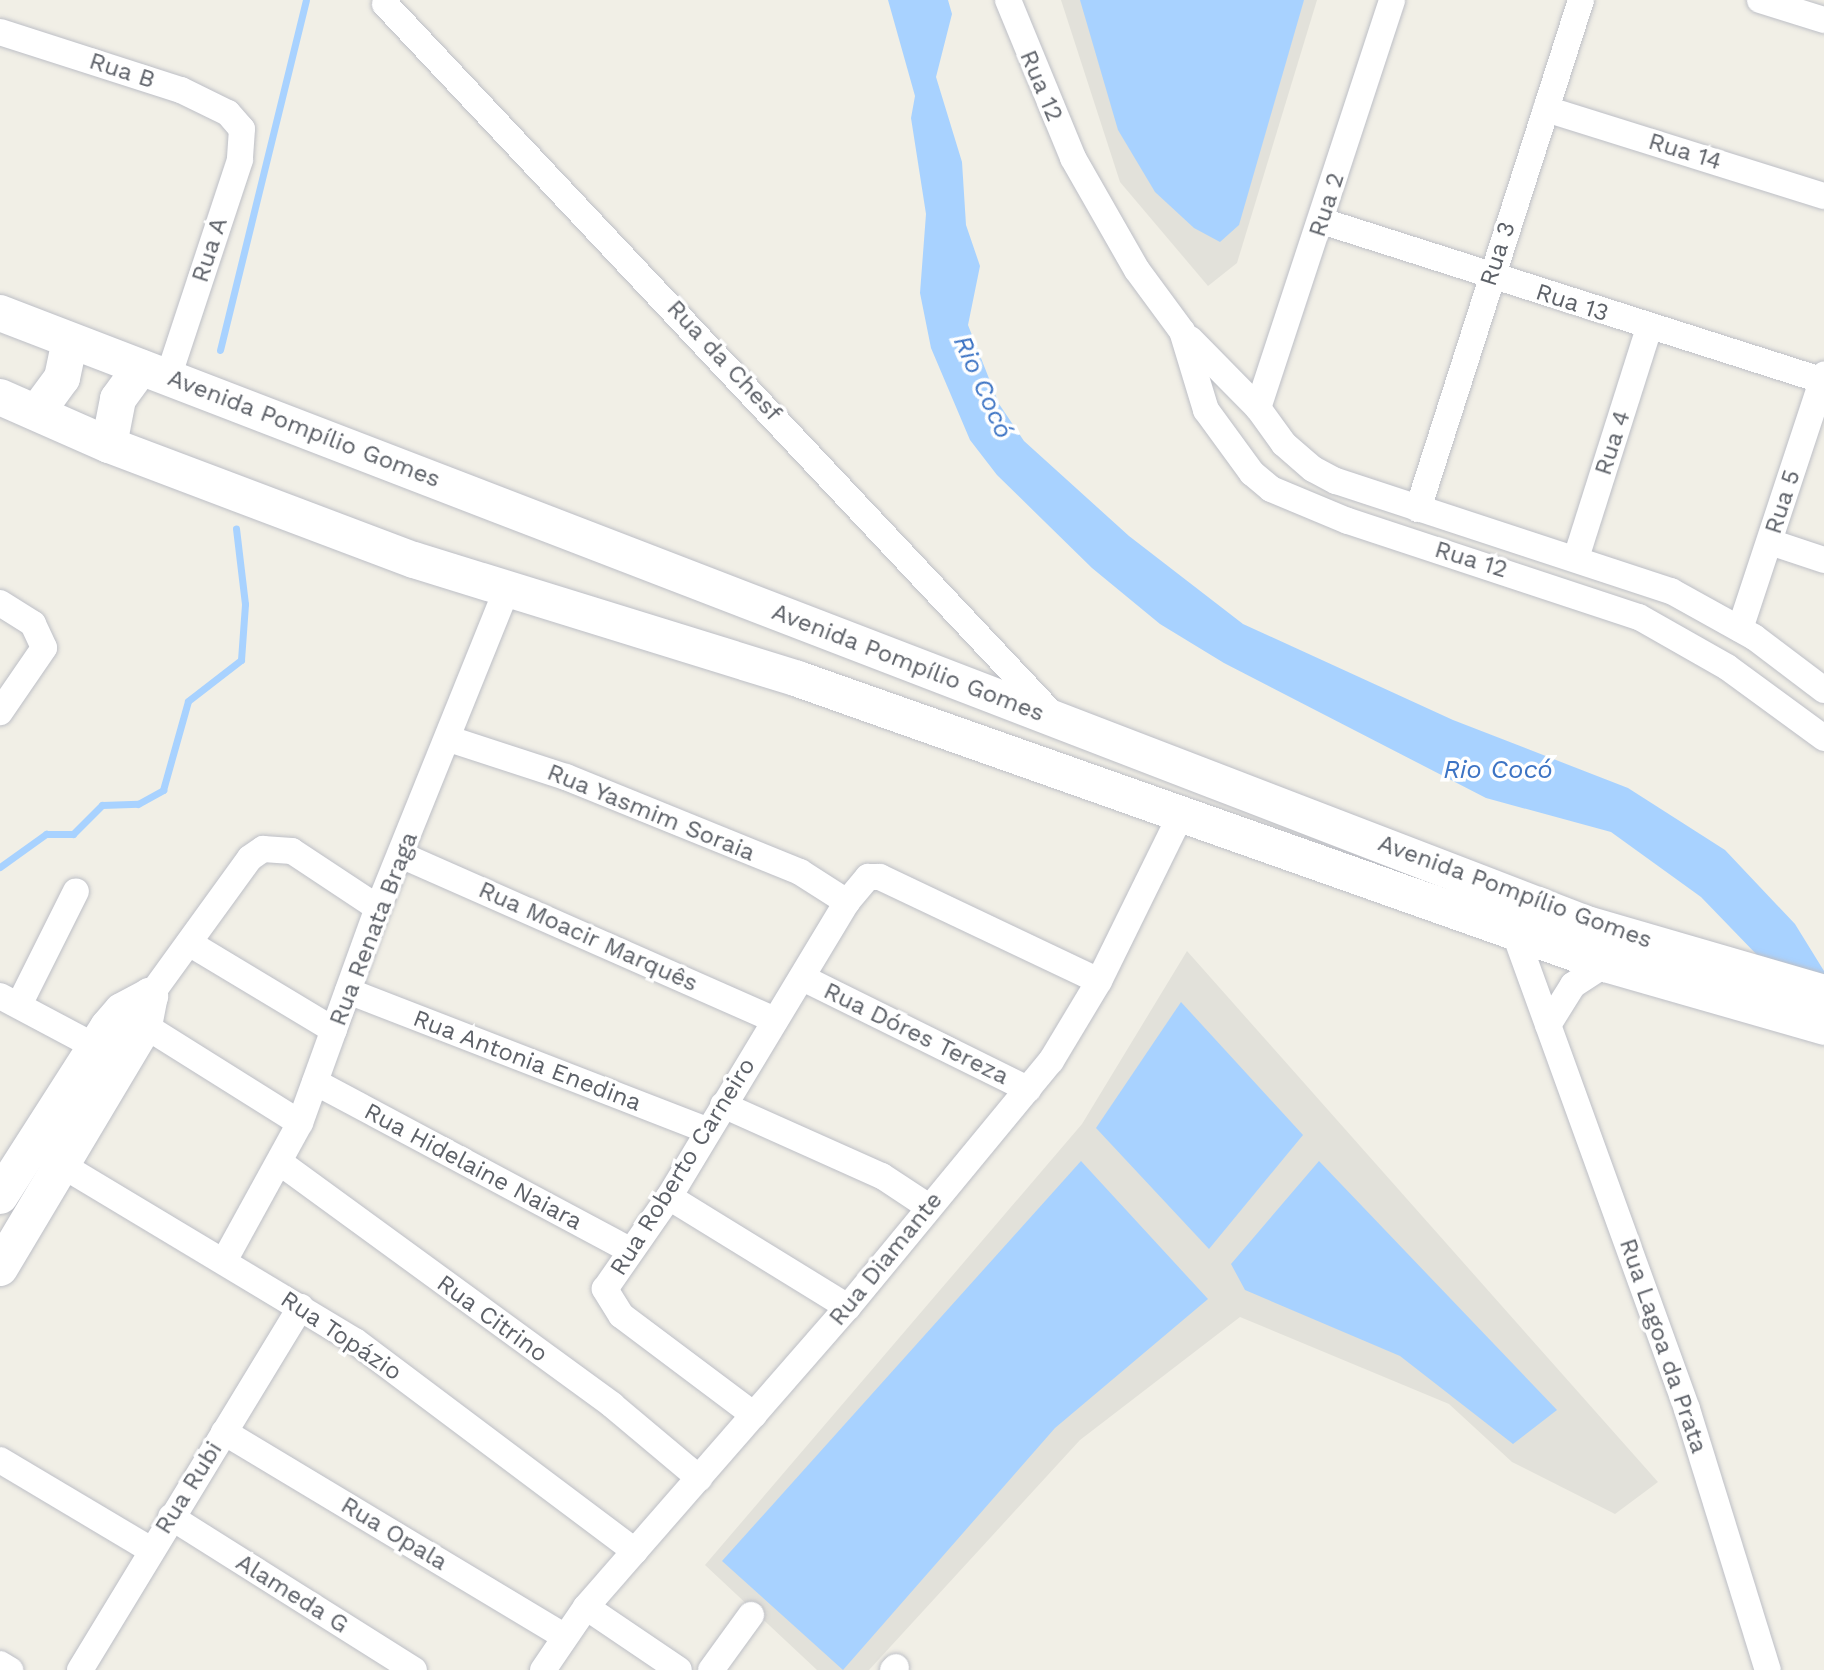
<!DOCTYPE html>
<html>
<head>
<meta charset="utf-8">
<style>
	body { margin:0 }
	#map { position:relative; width:1824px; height:1670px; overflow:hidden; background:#f1efe6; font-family:"Work Sans",sans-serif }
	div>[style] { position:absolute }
	.industrial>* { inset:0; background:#e2e1da }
	.water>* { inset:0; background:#a8d2ff }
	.stream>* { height:7px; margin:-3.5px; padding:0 3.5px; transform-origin:3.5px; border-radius:3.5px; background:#a8d2ff }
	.roads { filter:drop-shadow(0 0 2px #bdbfc6) drop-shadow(0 0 2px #bdbfc6) }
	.street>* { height:26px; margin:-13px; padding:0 13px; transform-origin:13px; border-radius:13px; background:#fff }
	.secondary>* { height:36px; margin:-18px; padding:0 18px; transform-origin:18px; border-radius:18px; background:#fff }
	span { translate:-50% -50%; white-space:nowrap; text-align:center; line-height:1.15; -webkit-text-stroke:7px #fff; paint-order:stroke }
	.street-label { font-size:24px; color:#5d6168 }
	.water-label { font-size:26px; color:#3d74c4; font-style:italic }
</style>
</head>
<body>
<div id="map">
	<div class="industrial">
		<i style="clip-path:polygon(1061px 0,1317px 0,1237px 263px,1208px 286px,1120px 182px)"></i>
		<i style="clip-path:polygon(1187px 951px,1658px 1482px,1615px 1514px,1512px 1462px,1449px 1404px,1240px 1317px,1080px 1440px,869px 1670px,817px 1670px,705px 1565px,1082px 1124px)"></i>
	</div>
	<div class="water">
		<i style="clip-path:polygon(888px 0,948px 0,952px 14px,936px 77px,962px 162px,966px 225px,980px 266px,968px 325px,999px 404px,1024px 441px,1129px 536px,1243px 624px,1453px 720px,1628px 788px,1725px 850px,1795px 924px,1824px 971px,1824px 1044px,1759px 957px,1701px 897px,1611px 832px,1486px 798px,1224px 663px,1160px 624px,1092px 568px,997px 475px,970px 440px,931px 348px,920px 293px,926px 214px,911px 118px,915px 96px)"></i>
		<i style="clip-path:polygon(1080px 0,1304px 0,1239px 225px,1220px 242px,1194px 228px,1155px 192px,1118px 130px)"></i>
		<i style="clip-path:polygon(1181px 1002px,1303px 1135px,1209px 1249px,1096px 1128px)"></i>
		<i style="clip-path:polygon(1081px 1161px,1208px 1299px,1055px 1428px,843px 1670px,722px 1561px)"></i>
		<i style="clip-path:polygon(1319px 1161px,1557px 1410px,1513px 1444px,1400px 1356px,1245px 1290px,1231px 1264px)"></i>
	</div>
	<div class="stream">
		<i style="left:220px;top:350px;width:360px;rotate:-76.2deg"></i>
		<i style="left:0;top:867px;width:57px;rotate:-35.7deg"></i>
		<i style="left:46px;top:834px;width:27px"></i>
		<i style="left:73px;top:834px;width:41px;rotate:-45deg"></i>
		<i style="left:102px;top:805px;width:36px;rotate:-2deg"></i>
		<i style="left:138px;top:804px;width:29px;rotate:-29deg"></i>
		<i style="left:163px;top:790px;width:92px;rotate:-74.3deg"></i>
		<i style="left:188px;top:701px;width:67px;rotate:-37.7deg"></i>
		<i style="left:241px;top:660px;width:56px;rotate:-85.9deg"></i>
		<i style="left:245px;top:604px;width:76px;rotate:-96.8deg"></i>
	</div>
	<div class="roads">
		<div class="street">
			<i style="left:1008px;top:0;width:171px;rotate:67.6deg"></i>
			<i style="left:1073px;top:158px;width:129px;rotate:60.3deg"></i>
			<i style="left:1137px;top:270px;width:76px;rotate:53.6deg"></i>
			<i style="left:1182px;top:331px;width:83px;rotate:73.1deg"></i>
			<i style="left:1206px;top:410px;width:78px;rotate:53.9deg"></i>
			<i style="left:1252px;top:473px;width:25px;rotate:40deg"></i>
			<i style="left:1271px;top:489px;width:83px;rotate:22.6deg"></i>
			<i style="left:1348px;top:521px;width:306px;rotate:18.3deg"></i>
			<i style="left:1639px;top:617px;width:101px;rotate:29.6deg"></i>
			<i style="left:1727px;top:667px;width:120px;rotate:36.2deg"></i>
			<i style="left:1760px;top:0;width:67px;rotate:17.4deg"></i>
			<i style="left:385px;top:4px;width:974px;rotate:46.79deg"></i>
			<i style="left:0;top:32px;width:190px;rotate:17.8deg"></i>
			<i style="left:181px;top:90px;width:52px;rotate:26.1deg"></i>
			<i style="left:228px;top:113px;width:21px;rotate:49deg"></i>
			<i style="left:242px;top:129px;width:31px;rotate:94deg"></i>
			<i style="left:240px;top:160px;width:230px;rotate:108.3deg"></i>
			<i style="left:1546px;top:109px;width:291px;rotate:17.4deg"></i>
			<i style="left:1322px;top:221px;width:527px;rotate:17.68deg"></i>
			<i style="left:1190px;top:339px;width:97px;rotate:45.4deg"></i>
			<i style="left:1258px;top:408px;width:44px;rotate:54.2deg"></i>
			<i style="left:1284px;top:444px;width:38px;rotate:41deg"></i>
			<i style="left:1313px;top:469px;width:26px;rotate:28deg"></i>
			<i style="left:1336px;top:481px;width:353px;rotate:18.2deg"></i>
			<i style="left:1671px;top:591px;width:95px;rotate:29deg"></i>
			<i style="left:1754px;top:637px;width:88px;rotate:37.1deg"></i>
			<i style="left:1258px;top:408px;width:429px;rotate:-71.8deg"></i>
			<i style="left:1418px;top:509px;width:534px;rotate:-72.24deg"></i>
			<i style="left:1770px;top:542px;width:57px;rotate:18.4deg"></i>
			<i style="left:1576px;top:558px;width:241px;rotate:-72.4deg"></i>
			<i style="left:0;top:603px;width:39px;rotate:32deg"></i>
			<i style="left:33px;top:624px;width:26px;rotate:65deg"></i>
			<i style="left:44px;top:648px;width:78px;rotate:124.5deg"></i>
			<i style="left:1740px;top:629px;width:268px;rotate:-71.7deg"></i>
			<i style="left:449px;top:739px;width:123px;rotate:18deg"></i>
			<i style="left:566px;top:777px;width:253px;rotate:22.1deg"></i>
			<i style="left:800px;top:872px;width:56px;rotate:32.6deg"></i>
			<i style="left:401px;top:855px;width:409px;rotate:23.8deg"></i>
			<i style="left:1514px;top:931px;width:508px;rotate:70.1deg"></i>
			<i style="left:1687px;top:1409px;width:273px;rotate:72.8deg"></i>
			<i style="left:189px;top:943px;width:169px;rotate:31deg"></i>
			<i style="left:805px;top:979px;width:249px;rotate:26.3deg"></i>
			<i style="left:348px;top:991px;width:384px;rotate:21.2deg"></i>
			<i style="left:0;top:996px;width:106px;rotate:28deg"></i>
			<i style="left:150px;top:996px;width:170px;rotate:-54.1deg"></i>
			<i style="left:250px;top:858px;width:16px;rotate:-35deg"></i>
			<i style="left:263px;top:849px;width:29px;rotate:4deg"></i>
			<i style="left:292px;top:851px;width:103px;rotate:33.5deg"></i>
			<i style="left:19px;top:1005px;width:127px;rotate:-63.4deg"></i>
			<i style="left:131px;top:1017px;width:199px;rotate:32.1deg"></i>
			<i style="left:1548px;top:1025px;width:47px;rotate:-58deg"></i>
			<i style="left:1573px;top:985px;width:38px;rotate:-33deg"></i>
			<i style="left:315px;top:1082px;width:358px;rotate:28.1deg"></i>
			<i style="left:723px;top:1105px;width:174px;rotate:24.1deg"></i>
			<i style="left:882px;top:1176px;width:56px;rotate:33.4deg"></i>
			<i style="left:47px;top:1156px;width:359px;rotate:31deg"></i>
			<i style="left:355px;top:1341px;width:350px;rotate:36.9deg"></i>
			<i style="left:282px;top:1164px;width:409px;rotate:36.1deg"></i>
			<i style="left:612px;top:1405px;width:114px;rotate:40deg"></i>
			<i style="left:669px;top:1197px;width:210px;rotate:31.6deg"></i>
			<i style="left:224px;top:1261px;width:158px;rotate:-61.2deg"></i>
			<i style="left:300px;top:1123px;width:229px;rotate:-70.1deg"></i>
			<i style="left:378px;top:908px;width:345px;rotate:-68deg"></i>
			<i style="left:754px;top:1415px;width:166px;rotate:-143.1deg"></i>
			<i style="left:621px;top:1315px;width:31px;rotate:-122deg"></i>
			<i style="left:605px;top:1289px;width:112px;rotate:-55.2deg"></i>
			<i style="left:669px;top:1197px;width:345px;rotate:-58.9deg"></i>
			<i style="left:847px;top:902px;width:33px;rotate:-50deg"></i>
			<i style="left:868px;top:877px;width:12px"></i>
			<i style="left:880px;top:877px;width:242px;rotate:25.4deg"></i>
			<i style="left:224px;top:1432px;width:396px;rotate:31deg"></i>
			<i style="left:0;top:1460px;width:176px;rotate:30.8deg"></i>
			<i style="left:171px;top:1517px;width:287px;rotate:32.2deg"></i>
			<i style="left:586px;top:1607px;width:112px;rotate:34.1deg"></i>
			<i style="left:0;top:1664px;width:12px;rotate:31deg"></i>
			<i style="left:80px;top:1670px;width:425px;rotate:-58.7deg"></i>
			<i style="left:543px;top:1670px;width:76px;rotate:-55.7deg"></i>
			<i style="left:586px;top:1607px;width:398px;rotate:-48.9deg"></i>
			<i style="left:848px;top:1307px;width:319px;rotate:-50.5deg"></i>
			<i style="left:1051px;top:1061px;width:93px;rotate:-59deg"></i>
			<i style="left:1099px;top:981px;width:186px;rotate:-63.8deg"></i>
			<i style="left:711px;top:1670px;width:68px;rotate:-54deg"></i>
			<i style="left:893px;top:1670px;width:4px;rotate:-45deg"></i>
		</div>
		<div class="secondary">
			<i style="left:0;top:313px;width:1701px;rotate:21.06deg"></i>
			<i style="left:1587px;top:924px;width:247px;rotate:16.2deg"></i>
			<i style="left:0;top:397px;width:119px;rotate:23.8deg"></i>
			<i style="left:109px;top:445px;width:326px;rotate:20.7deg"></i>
			<i style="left:414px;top:560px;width:402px;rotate:17.2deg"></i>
			<i style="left:798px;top:679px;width:856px;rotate:19.45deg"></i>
			<i style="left:1605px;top:964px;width:228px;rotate:16deg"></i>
			<i style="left:37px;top:412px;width:42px;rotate:-53.7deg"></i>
			<i style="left:62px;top:378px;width:38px;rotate:-78deg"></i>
			<i style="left:109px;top:445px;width:47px;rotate:-78.9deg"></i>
			<i style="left:118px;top:399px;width:39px;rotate:-54deg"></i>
			<i style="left:0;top:1196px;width:201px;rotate:-57.4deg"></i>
			<i style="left:108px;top:1027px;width:21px;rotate:-49deg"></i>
			<i style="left:122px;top:1011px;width:32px;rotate:-28deg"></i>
			<i style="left:0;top:1268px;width:282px;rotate:-59.2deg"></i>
			<i style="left:144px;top:1026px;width:31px;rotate:-79deg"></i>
		</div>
	</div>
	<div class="street-label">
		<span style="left:122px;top:71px;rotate:18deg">Rua B</span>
		<span style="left:1041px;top:86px;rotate:67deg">Rua 12</span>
		<span style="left:1685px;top:152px;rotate:17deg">Rua 14</span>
		<span style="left:1327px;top:205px;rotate:-72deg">Rua 2</span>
		<span style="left:210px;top:250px;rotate:-72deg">Rua A</span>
		<span style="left:1498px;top:254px;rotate:-72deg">Rua 3</span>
		<span style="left:1572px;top:303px;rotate:18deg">Rua 13</span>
		<span style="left:724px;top:361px;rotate:47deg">Rua da Chesf</span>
		<span style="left:304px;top:429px;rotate:21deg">Avenida Pompílio Gomes</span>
		<span style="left:1613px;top:443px;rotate:-72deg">Rua 4</span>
		<span style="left:1783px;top:502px;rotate:-72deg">Rua 5</span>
		<span style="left:1471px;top:560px;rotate:17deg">Rua 12</span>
		<span style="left:908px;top:663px;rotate:21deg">Avenida Pompílio Gomes</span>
		<span style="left:651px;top:813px;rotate:22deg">Rua Yasmim Soraia</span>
		<span style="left:1515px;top:892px;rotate:20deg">Avenida Pompílio Gomes</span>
		<span style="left:374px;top:929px;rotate:-69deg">Rua Renata Braga</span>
		<span style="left:588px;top:937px;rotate:24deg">Rua Moacir Marquês</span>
		<span style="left:916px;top:1034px;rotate:26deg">Rua Dóres Tereza</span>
		<span style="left:527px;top:1061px;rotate:21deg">Rua Antonia Enedina</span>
		<span style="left:473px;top:1167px;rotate:28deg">Rua Hidelaine Naiara</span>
		<span style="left:683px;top:1167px;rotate:-58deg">Rua Roberto Carneiro</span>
		<span style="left:886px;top:1259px;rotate:-51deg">Rua Diamante</span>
		<span style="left:492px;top:1319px;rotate:36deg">Rua Citrino</span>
		<span style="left:341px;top:1336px;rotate:34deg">Rua Topázio</span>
		<span style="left:1663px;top:1346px;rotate:71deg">Rua Lagoa da Prata</span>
		<span style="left:189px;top:1488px;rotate:-58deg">Rua Rubi</span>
		<span style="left:394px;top:1534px;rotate:31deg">Rua Opala</span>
		<span style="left:292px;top:1594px;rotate:32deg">Alameda G</span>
	</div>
	<div class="water-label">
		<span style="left:983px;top:387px;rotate:66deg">Rio Cocó</span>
		<span style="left:1498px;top:770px">Rio Cocó</span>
	</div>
</div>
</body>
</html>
